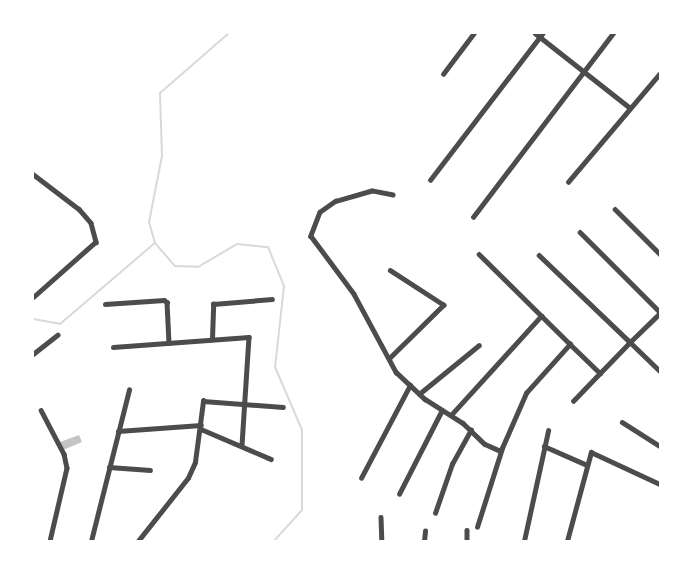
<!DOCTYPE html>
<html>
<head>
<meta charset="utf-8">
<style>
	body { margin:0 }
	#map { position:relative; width:693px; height:574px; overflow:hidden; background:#fff; font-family:"Sofia Sans Condensed",sans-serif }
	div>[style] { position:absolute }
	.stream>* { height:2px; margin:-1px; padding:0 1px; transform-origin:1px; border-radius:1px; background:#d9d9d9 }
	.building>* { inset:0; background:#c4c4c4 }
	.minor>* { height:4.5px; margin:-2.25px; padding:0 2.25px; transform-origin:2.25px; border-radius:2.25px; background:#4c4c4c }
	span { translate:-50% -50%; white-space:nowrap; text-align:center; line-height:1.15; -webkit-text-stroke:5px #fff; paint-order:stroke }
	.frame { position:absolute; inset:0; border:34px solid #fff; pointer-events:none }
</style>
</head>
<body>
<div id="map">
	<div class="stream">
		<i style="left:229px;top:33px;width:91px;rotate:139deg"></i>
		<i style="left:160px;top:93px;width:63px;rotate:88.2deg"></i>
		<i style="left:162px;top:156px;width:67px;rotate:101.1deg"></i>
		<i style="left:149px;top:222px;width:22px;rotate:74deg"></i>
		<i style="left:155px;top:243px;width:30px;rotate:49deg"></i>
		<i style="left:175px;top:266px;width:23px;rotate:2deg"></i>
		<i style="left:198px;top:267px;width:45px;rotate:-30.5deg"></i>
		<i style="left:237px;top:244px;width:31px;rotate:6deg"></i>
		<i style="left:268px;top:247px;width:42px;rotate:67.7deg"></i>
		<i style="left:284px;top:286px;width:81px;rotate:96.3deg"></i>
		<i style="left:275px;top:367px;width:69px;rotate:66.8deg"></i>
		<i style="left:302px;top:430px;width:80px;rotate:90deg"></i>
		<i style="left:302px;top:510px;width:42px;rotate:132.1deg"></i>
		<i style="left:33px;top:319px;width:27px;rotate:10deg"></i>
		<i style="left:60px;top:324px;width:125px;rotate:-40.5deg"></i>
	</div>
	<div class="building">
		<i style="clip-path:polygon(79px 435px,82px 442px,63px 450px,60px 442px)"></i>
	</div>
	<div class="minor">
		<i style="left:535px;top:33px;width:120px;rotate:38.2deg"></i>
		<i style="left:443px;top:74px;width:51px;rotate:-52.9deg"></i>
		<i style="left:33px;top:174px;width:58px;rotate:37.3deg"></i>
		<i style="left:79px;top:209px;width:18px;rotate:49deg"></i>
		<i style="left:91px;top:223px;width:20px;rotate:75deg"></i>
		<i style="left:96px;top:242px;width:83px;rotate:138.4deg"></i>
		<i style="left:430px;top:180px;width:185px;rotate:-52.5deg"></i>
		<i style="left:568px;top:182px;width:143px;rotate:-49.8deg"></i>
		<i style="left:393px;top:195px;width:21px;rotate:-169deg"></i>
		<i style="left:372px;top:191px;width:37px;rotate:164deg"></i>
		<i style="left:336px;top:201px;width:19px;rotate:145deg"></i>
		<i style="left:320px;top:212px;width:26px;rotate:111deg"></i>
		<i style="left:311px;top:236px;width:72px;rotate:53.4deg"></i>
		<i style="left:354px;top:294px;width:89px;rotate:61.7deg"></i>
		<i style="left:396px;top:372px;width:40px;rotate:43deg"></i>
		<i style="left:425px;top:399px;width:45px;rotate:32.3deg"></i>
		<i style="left:463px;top:423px;width:30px;rotate:44deg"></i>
		<i style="left:485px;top:444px;width:17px;rotate:24deg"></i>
		<i style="left:615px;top:209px;width:64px;rotate:45deg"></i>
		<i style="left:473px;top:217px;width:231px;rotate:-52.7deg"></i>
		<i style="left:580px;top:232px;width:113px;rotate:45deg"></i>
		<i style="left:479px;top:254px;width:128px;rotate:44.7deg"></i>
		<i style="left:539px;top:255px;width:126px;rotate:43.7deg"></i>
		<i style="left:630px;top:342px;width:42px;rotate:-44deg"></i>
		<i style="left:390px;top:270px;width:64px;rotate:32.9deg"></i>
		<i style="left:444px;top:305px;width:76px;rotate:135.5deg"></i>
		<i style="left:105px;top:304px;width:59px;rotate:-3.9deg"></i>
		<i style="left:164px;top:300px;width:4px;rotate:34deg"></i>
		<i style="left:167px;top:302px;width:41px;rotate:87.2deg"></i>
		<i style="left:212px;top:339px;width:35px;rotate:-88deg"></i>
		<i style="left:213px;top:304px;width:59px;rotate:-4.8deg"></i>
		<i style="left:113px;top:347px;width:136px;rotate:-4.2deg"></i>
		<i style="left:249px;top:337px;width:109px;rotate:93.7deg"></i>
		<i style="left:33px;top:354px;width:31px;rotate:-38deg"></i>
		<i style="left:419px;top:394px;width:77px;rotate:-39.2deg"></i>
		<i style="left:573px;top:401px;width:39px;rotate:-46deg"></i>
		<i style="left:41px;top:410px;width:50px;rotate:62.4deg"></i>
		<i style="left:64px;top:454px;width:14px;rotate:78deg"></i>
		<i style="left:67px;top:468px;width:75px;rotate:103.1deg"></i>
		<i style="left:451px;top:415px;width:134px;rotate:-47.7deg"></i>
		<i style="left:622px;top:422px;width:45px;rotate:32.3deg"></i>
		<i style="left:201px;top:429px;width:76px;rotate:23.2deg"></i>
		<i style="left:118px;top:431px;width:83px;rotate:-4.1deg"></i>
		<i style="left:544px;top:446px;width:47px;rotate:23.8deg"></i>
		<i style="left:109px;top:467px;width:41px;rotate:4.2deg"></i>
		<i style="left:361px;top:478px;width:105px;rotate:-62.2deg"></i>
		<i style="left:399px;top:494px;width:94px;rotate:-62.9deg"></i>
		<i style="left:435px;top:513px;width:52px;rotate:-70.9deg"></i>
		<i style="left:452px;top:464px;width:39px;rotate:-61deg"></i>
		<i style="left:381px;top:517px;width:24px;rotate:88deg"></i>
		<i style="left:477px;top:527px;width:83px;rotate:-72.4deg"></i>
		<i style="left:502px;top:448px;width:60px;rotate:-66.4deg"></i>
		<i style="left:526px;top:393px;width:66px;rotate:-48.1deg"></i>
		<i style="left:570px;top:344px;width:42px;rotate:44deg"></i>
		<i style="left:600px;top:373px;width:43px;rotate:-45.9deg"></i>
		<i style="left:630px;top:342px;width:42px;rotate:44deg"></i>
		<i style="left:467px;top:530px;width:11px;rotate:90deg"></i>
		<i style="left:91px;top:541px;width:156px;rotate:-75.9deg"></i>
		<i style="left:138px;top:541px;width:80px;rotate:-51.6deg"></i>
		<i style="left:188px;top:478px;width:17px;rotate:-66deg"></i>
		<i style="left:195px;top:462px;width:62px;rotate:-82.5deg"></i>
		<i style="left:203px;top:401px;width:80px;rotate:4.3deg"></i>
		<i style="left:424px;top:541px;width:10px;rotate:-84deg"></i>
		<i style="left:524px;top:541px;width:113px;rotate:-77.7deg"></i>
		<i style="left:567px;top:541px;width:92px;rotate:-74.9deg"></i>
		<i style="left:591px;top:452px;width:76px;rotate:24.9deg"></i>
	</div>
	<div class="frame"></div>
</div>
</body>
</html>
